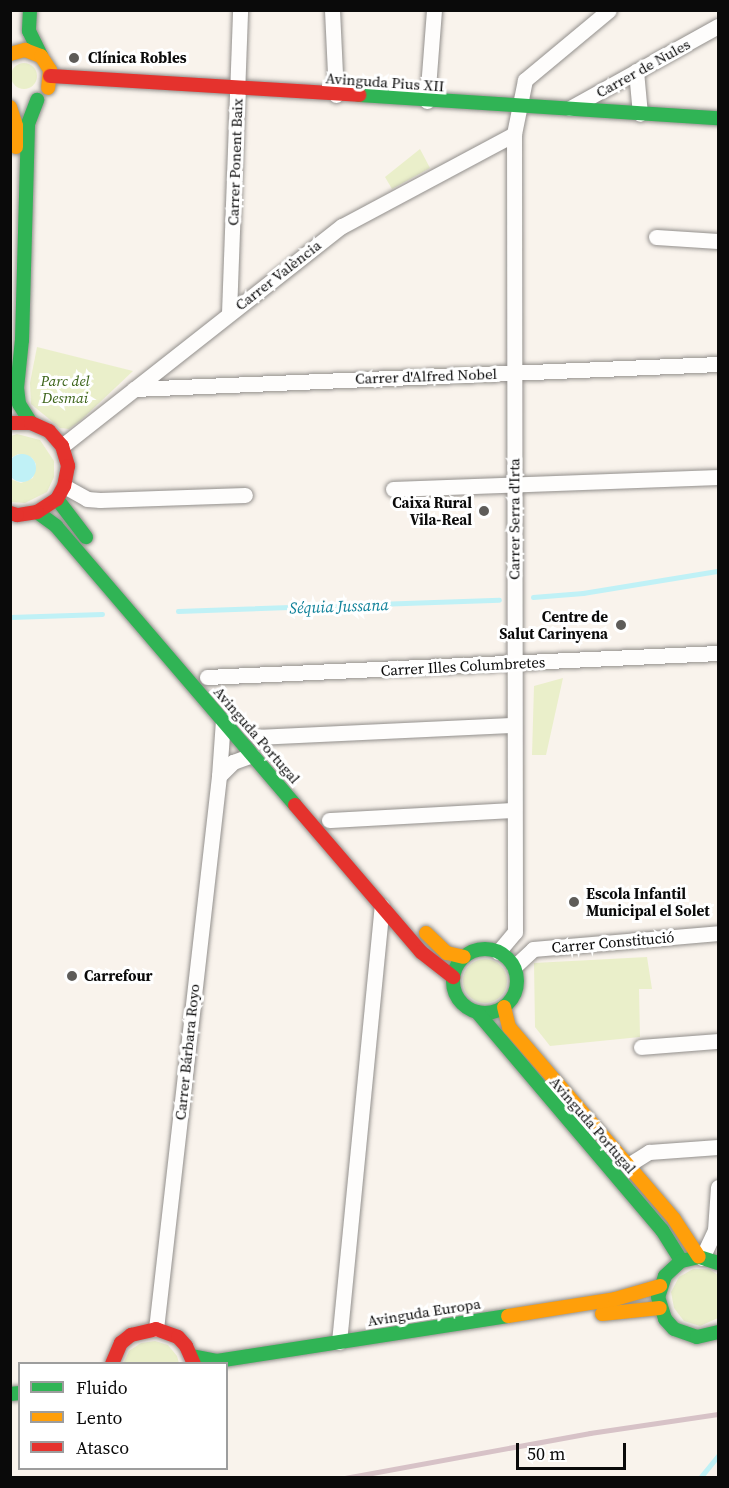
<!DOCTYPE html>
<html>
<head>
<meta charset="utf-8">
<style>
	body { margin:0 }
	#map { position:relative; width:729px; height:1488px; overflow:hidden; background:#f9f3ec; font-family:"Source Serif 4",serif }
	div>[style] { position:absolute }
	.green>* { inset:0; background:#eaefca }
	.round { border-radius:50% }
	.water>* { inset:0; background:#c0f1f6 }
	.stream>* { height:4.5px; margin:-2.25px; padding:0 2.25px; transform-origin:2.25px; border-radius:2.25px; background:#c0f1f6 }
	.roads { filter:drop-shadow(0 0 2px #928f8c) drop-shadow(0 0 2px #928f8c) }
	.street>* { height:15px; margin:-7.5px; padding:0 7.5px; transform-origin:7.5px; border-radius:7.5px; background:#fefdfc }
	.fast>* { height:14px; margin:-7px; padding:0 7px; transform-origin:7px; border-radius:7px; background:#30b455 }
	.fast>.ring { margin:-7px; padding:0; box-sizing:content-box; background:none; border:14px solid #30b455; border-radius:50% }
	.slow>* { height:14px; margin:-7px; padding:0 7px; transform-origin:7px; border-radius:7px; background:#ff9f0a }
	.jam>* { height:14px; margin:-7px; padding:0 7px; transform-origin:7px; border-radius:7px; background:#e5322d }
	.rail>* { height:4.5px; margin:-2.25px; padding:0 2.25px; transform-origin:2.25px; border-radius:2.25px; background:#d7c2c7 }
	.dots>* { width:16px; height:16px; translate:-50% -50%; box-sizing:border-box; border:3px solid #fff; border-radius:50% }
	span { translate:-50% -50%; white-space:nowrap; text-align:center; line-height:1.15; -webkit-text-stroke:6px #fff; paint-order:stroke }
	.poi-label { font-size:15px; color:#0a0a0a; font-weight:700 }
	.left { translate:0 -50%; text-align:left }
	.right { translate:-100% -50%; text-align:right }
	.street-label { font-size:15px; color:#0a0a0a }
	.park-label { font-size:15px; color:#3b6318; font-style:italic }
	.water-label { font-size:16px; color:#0e8199; font-style:italic }
	.frame { position:absolute; inset:0; border:12px solid #0a0a0a; pointer-events:none }
	.legend { position:absolute; left:18px; top:1362px; width:210px; height:108px; box-sizing:border-box; background:#fff; border:2px solid #9d9d9d; margin:0; padding:8px 10px; list-style:none; font-size:18px; color:#0a0a0a }
	.legend li { display:flex; align-items:center; gap:12px; height:30px }
	.legend b { width:30px; border:2px solid #9d9d9d }
	.scale { position:absolute; left:516px; top:1443px; width:110px; height:27px; box-sizing:border-box; border:3px solid #0a0a0a; border-top:0; padding-left:8px; font-size:18px; line-height:21px; white-space:nowrap; color:#0a0a0a; -webkit-text-stroke:4px #fff; paint-order:stroke }
</style>
</head>
<body>
<div id="map">
	<div class="green">
		<i class="round" style="left:11px;top:63px;width:26px;height:26px"></i>
		<i style="clip-path:polygon(420px 149px,430px 168px,392px 189px,385px 177px)"></i>
		<i style="clip-path:polygon(37px 347px,133px 371px,80px 421px,69px 429px,60px 428px,31px 404px,30px 383px)"></i>
		<i style="clip-path:polygon(17px 434px,40px 440px,54px 461px,54px 477px,47px 492px,25px 503px,11px 502px,10px 479px,21px 483px,33px 478px,36px 464px,32px 458px,18px 454px,11px 458px,11px 436px)"></i>
		<i style="clip-path:polygon(563px 678px,546px 755px,532px 755px,534px 686px)"></i>
		<i style="clip-path:polygon(647px 957px,652px 989px,639px 989px,640px 1037px,550px 1046px,535px 1027px,534px 963px)"></i>
		<i class="round" style="left:463px;top:959px;width:44px;height:44px"></i>
		<i style="clip-path:polygon(693px 1269px,709px 1269px,718px 1275px,718px 1318px,700px 1326px,684px 1321px,674px 1308px,671px 1292px,679px 1277px)"></i>
		<i style="clip-path:polygon(155px 1341px,168px 1345px,177px 1356px,179px 1363px,123px 1364px,129px 1351px,141px 1343px)"></i>
	</div>
	<div class="water">
		<i class="round" style="left:8px;top:454px;width:28px;height:28px"></i>
	</div>
	<div class="stream">
		<i style="left:533px;top:597px;width:50px;rotate:-4.6deg"></i>
		<i style="left:583px;top:593px;width:137px;rotate:-9.3deg"></i>
		<i style="left:178px;top:611px;width:321px;rotate:-2deg"></i>
		<i style="left:10px;top:617px;width:92px;rotate:-1.9deg"></i>
		<i style="left:700px;top:1478px;width:28px;rotate:-51deg"></i>
	</div>
	<div class="roads">
		<div class="street">
			<i style="left:332px;top:10px;width:85px;rotate:87.3deg"></i>
			<i style="left:636px;top:71px;width:43px;rotate:84.7deg"></i>
			<i style="left:427px;top:101px;width:91px;rotate:-85.6deg"></i>
			<i style="left:570px;top:108px;width:169px;rotate:-29deg"></i>
			<i style="left:656px;top:237px;width:62px;rotate:3.7deg"></i>
			<i style="left:229px;top:313px;width:303px;rotate:-87.9deg"></i>
			<i style="left:134px;top:389px;width:585px;rotate:-2.45deg"></i>
			<i style="left:62px;top:446px;width:356px;rotate:-38.2deg"></i>
			<i style="left:342px;top:226px;width:195px;rotate:-28.1deg"></i>
			<i style="left:64px;top:486px;width:26px;rotate:29deg"></i>
			<i style="left:87px;top:499px;width:13px;rotate:4deg"></i>
			<i style="left:100px;top:500px;width:145px;rotate:-2deg"></i>
			<i style="left:393px;top:489px;width:325px;rotate:-2.1deg"></i>
			<i style="left:207px;top:677px;width:512px;rotate:-2.69deg"></i>
			<i style="left:258px;top:737px;width:256px;rotate:-2.7deg"></i>
			<i style="left:219px;top:776px;width:20px;rotate:-45deg"></i>
			<i style="left:233px;top:762px;width:20px;rotate:-20deg"></i>
			<i style="left:329px;top:820px;width:185px;rotate:-3.1deg"></i>
			<i style="left:498px;top:952px;width:26px;rotate:-50deg"></i>
			<i style="left:515px;top:932px;width:798px;rotate:-90.07deg"></i>
			<i style="left:514px;top:134px;width:55px;rotate:-78.5deg"></i>
			<i style="left:525px;top:80px;width:109px;rotate:-39.8deg"></i>
			<i style="left:514px;top:967px;width:26px;rotate:-43deg"></i>
			<i style="left:533px;top:949px;width:186px;rotate:-4.9deg"></i>
			<i style="left:641px;top:1047px;width:77px;rotate:-4.5deg"></i>
			<i style="left:628px;top:1165px;width:25px;rotate:-32deg"></i>
			<i style="left:649px;top:1152px;width:69px;rotate:-4.1deg"></i>
			<i style="left:702px;top:1258px;width:31px;rotate:-65deg"></i>
			<i style="left:715px;top:1230px;width:43px;rotate:-86deg"></i>
			<i style="left:156px;top:1329px;width:557px;rotate:-83.5deg"></i>
			<i style="left:219px;top:776px;width:56px;rotate:-85.9deg"></i>
			<i style="left:339px;top:1342px;width:438px;rotate:-84.4deg"></i>
		</div>
		<div class="fast">
			<i style="left:30px;top:10px;width:21px;rotate:93deg"></i>
			<i style="left:29px;top:31px;width:28px;rotate:64deg"></i>
			<i style="left:359px;top:95px;width:360px;rotate:3.7deg"></i>
			<i style="left:31px;top:423px;width:22px;rotate:-122deg"></i>
			<i style="left:19px;top:404px;width:16px;rotate:-97deg"></i>
			<i style="left:17px;top:388px;width:48px;rotate:-84.1deg"></i>
			<i style="left:22px;top:340px;width:216px;rotate:-88.4deg"></i>
			<i style="left:28px;top:124px;width:26px;rotate:-69deg"></i>
			<i style="left:57px;top:499px;width:48px;rotate:52.7deg"></i>
			<i style="left:37px;top:512px;width:24px;rotate:36deg"></i>
			<i style="left:56px;top:526px;width:367px;rotate:49.4deg"></i>
			<i class="ring" style="left:453px;top:949px;width:50px;height:50px"></i>
			<i style="left:477px;top:1012px;width:286px;rotate:49.7deg"></i>
			<i style="left:662px;top:1230px;width:36px;rotate:58deg"></i>
			<i style="left:718px;top:1263px;width:20px;rotate:-162deg"></i>
			<i style="left:699px;top:1257px;width:18px;rotate:167deg"></i>
			<i style="left:681px;top:1261px;width:22px;rotate:137deg"></i>
			<i style="left:665px;top:1276px;width:22px;rotate:108deg"></i>
			<i style="left:658px;top:1297px;width:23px;rotate:72deg"></i>
			<i style="left:665px;top:1319px;width:13px;rotate:48deg"></i>
			<i style="left:674px;top:1329px;width:24px;rotate:19deg"></i>
			<i style="left:697px;top:1337px;width:22px;rotate:-13deg"></i>
			<i style="left:192px;top:1356px;width:25px;rotate:11deg"></i>
			<i style="left:217px;top:1361px;width:294px;rotate:-8.8deg"></i>
			<i style="left:10px;top:1394px;width:10px;rotate:-6deg"></i>
		</div>
		<div class="slow">
			<i style="left:10px;top:54px;width:16px;rotate:-15deg"></i>
			<i style="left:25px;top:50px;width:17px;rotate:21deg"></i>
			<i style="left:41px;top:56px;width:17px;rotate:57deg"></i>
			<i style="left:50px;top:70px;width:18px;rotate:96deg"></i>
			<i style="left:10px;top:107px;width:20px;rotate:72deg"></i>
			<i style="left:16px;top:126px;width:21px;rotate:90deg"></i>
			<i style="left:426px;top:933px;width:29px;rotate:44deg"></i>
			<i style="left:447px;top:953px;width:17px;rotate:13deg"></i>
			<i style="left:504px;top:1007px;width:21px;rotate:76deg"></i>
			<i style="left:509px;top:1027px;width:253px;rotate:49.3deg"></i>
			<i style="left:674px;top:1219px;width:45px;rotate:56.7deg"></i>
			<i style="left:602px;top:1314px;width:58px;rotate:-5.9deg"></i>
			<i style="left:508px;top:1316px;width:108px;rotate:-9deg"></i>
			<i style="left:615px;top:1299px;width:47px;rotate:-16.1deg"></i>
		</div>
		<div class="jam">
			<i style="left:50px;top:76px;width:310px;rotate:3.5deg"></i>
			<i style="left:10px;top:423px;width:21px"></i>
			<i style="left:31px;top:423px;width:20px;rotate:24deg"></i>
			<i style="left:49px;top:431px;width:20px;rotate:49deg"></i>
			<i style="left:62px;top:446px;width:21px;rotate:73deg"></i>
			<i style="left:68px;top:466px;width:20px;rotate:101deg"></i>
			<i style="left:64px;top:486px;width:15px;rotate:118deg"></i>
			<i style="left:57px;top:499px;width:24px;rotate:147deg"></i>
			<i style="left:37px;top:512px;width:20px;rotate:171deg"></i>
			<i style="left:17px;top:515px;width:7px;rotate:-164deg"></i>
			<i style="left:295px;top:805px;width:194px;rotate:49.4deg"></i>
			<i style="left:421px;top:952px;width:41px;rotate:38deg"></i>
			<i style="left:112px;top:1364px;width:23px;rotate:-67deg"></i>
			<i style="left:121px;top:1343px;width:13px;rotate:-39deg"></i>
			<i style="left:131px;top:1335px;width:26px;rotate:-13deg"></i>
			<i style="left:156px;top:1329px;width:23px;rotate:20deg"></i>
			<i style="left:178px;top:1337px;width:12px;rotate:48deg"></i>
			<i style="left:186px;top:1346px;width:20px;rotate:66deg"></i>
		</div>
	</div>
	<div class="rail">
		<i style="left:345px;top:1478px;width:249px;rotate:-10.4deg"></i>
		<i style="left:590px;top:1433px;width:129px;rotate:-8.4deg"></i>
	</div>
	<div class="dots">
		<i style="left:74px;top:58px;background:#5e5c59"></i>
		<i style="left:484px;top:511px;background:#5e5c59"></i>
		<i style="left:621px;top:625px;background:#5e5c59"></i>
		<i style="left:574px;top:902px;background:#5e5c59"></i>
		<i style="left:72px;top:976px;background:#5e5c59"></i>
	</div>
	<div class="poi-label">
		<span class="left" style="left:88px;top:58px">Clínica Robles</span>
		<span class="right" style="left:472px;top:511px">Caixa Rural<br>Vila-Real</span>
		<span class="right" style="left:608px;top:625px">Centre de<br>Salut Carinyena</span>
		<span class="left" style="left:586px;top:902px">Escola Infantil<br>Municipal el Solet</span>
		<span class="left" style="left:84px;top:976px">Carrefour</span>
	</div>
	<div class="street-label">
		<span style="left:643px;top:68px;rotate:-29deg">Carrer de Nules</span>
		<span style="left:385px;top:82px;rotate:4deg">Avinguda Pius XII</span>
		<span style="left:235px;top:162px;rotate:-88deg">Carrer Ponent Baix</span>
		<span style="left:278px;top:275px;rotate:-38deg">Carrer València</span>
		<span style="left:426px;top:376px;rotate:-2deg">Carrer d'Alfred Nobel</span>
		<span style="left:514px;top:519px;rotate:-90deg">Carrer Serra d'Irta</span>
		<span style="left:463px;top:666px;rotate:-3deg">Carrer Illes Columbretes</span>
		<span style="left:257px;top:735px;rotate:49deg">Avinguda Portugal</span>
		<span style="left:613px;top:942px;rotate:-5deg">Carrer Constitució</span>
		<span style="left:187px;top:1052px;rotate:-84deg">Carrer Bárbara Royo</span>
		<span style="left:593px;top:1125px;rotate:49deg">Avinguda Portugal</span>
		<span style="left:424px;top:1312px;rotate:-9deg">Avinguda Europa</span>
	</div>
	<div class="park-label">
		<span style="left:65px;top:389px">Parc del<br>Desmai</span>
	</div>
	<div class="water-label">
		<span style="left:339px;top:606px;rotate:-2deg">Séquia Jussana</span>
	</div>
	<div class="frame"></div>
	<ul class="legend">
	<li><b style="height:8px;background:#30b455"></b>Fluido</li>
	<li><b style="height:8px;background:#ff9f0a"></b>Lento</li>
	<li><b style="height:8px;background:#e5322d"></b>Atasco</li>
	</ul>
	<div class="scale">50 m</div>
</div>
</body>
</html>
